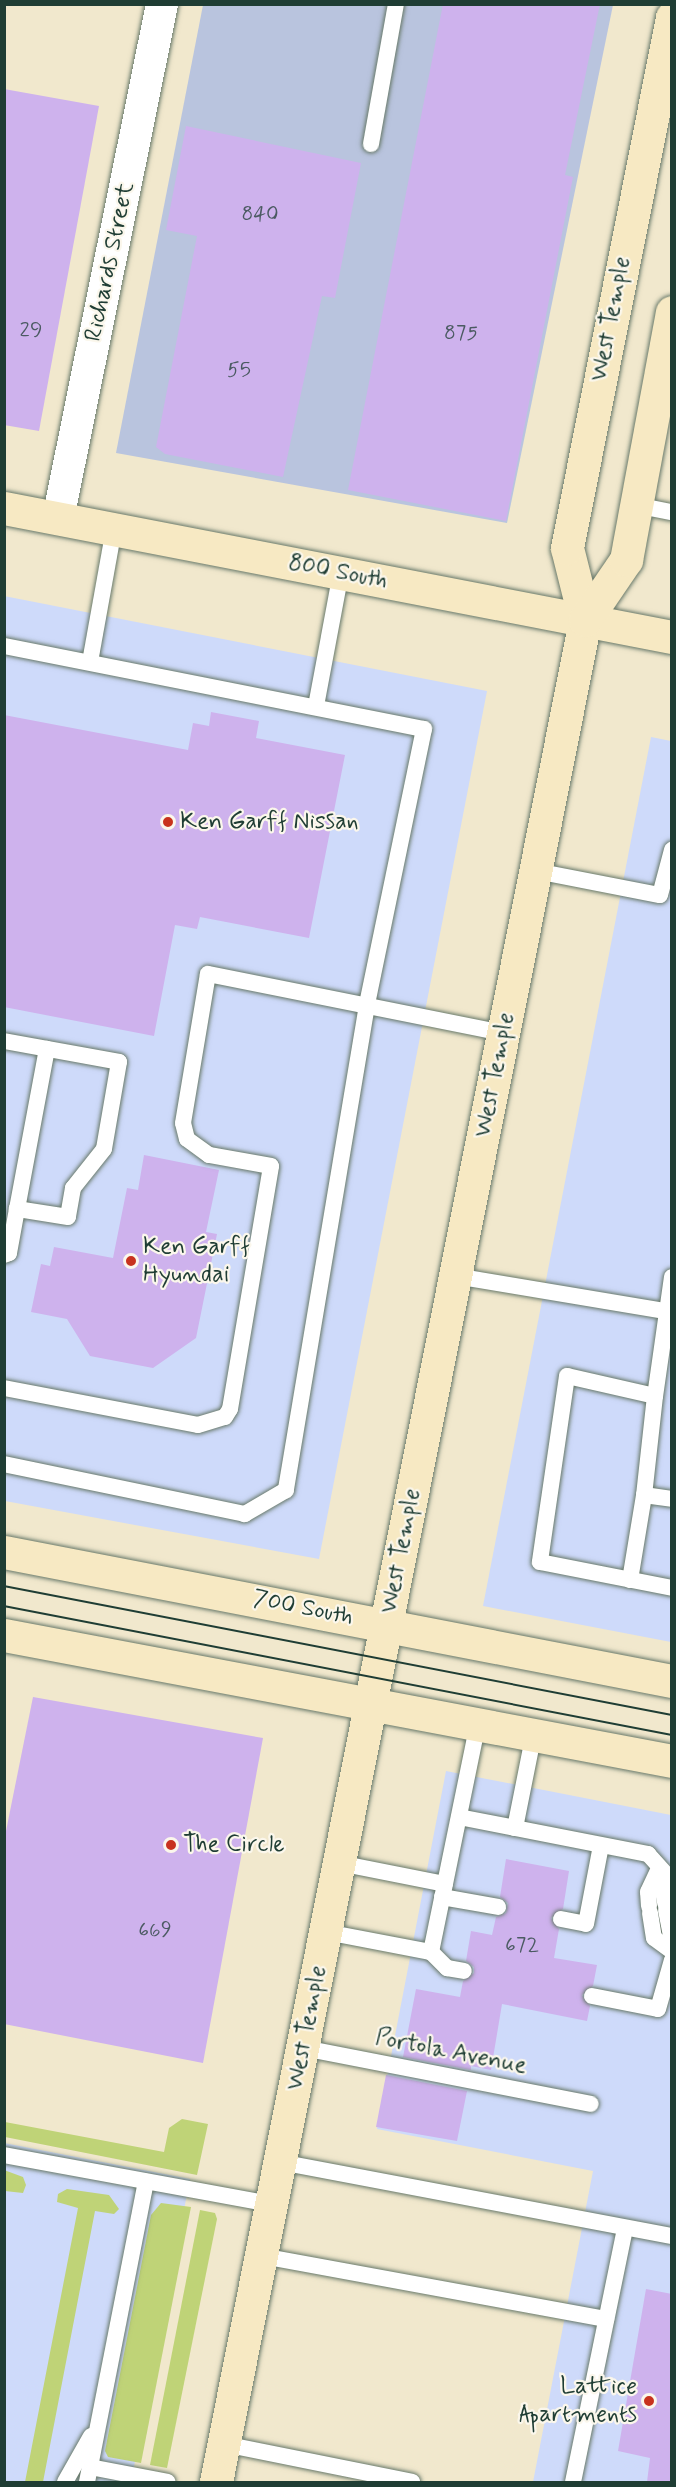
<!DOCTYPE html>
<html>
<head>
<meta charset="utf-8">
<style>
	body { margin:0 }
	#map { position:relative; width:676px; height:2487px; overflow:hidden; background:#f1e8cd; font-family:Mynerve,sans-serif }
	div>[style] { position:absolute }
	.built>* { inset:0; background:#cedafa }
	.industrial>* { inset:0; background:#b9c4de }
	.green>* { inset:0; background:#bfd377 }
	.building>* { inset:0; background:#ceb2ed }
	.roads { filter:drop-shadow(0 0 2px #68796a) drop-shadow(0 0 2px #68796a) }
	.lane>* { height:16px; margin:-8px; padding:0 8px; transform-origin:8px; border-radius:8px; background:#fff }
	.street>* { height:32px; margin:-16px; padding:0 16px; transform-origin:16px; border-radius:16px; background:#fff }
	.secondary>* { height:33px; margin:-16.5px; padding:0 16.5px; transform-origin:16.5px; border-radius:16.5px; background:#f7e9c3 }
	.tram>* { height:1.5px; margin:-0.75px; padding:0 0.75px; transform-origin:0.75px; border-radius:0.75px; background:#1f3d34 }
	.dots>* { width:16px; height:16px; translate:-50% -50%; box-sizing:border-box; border:3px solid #fbf7ec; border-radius:50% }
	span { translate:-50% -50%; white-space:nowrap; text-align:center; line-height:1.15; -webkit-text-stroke:4.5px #fbf7ec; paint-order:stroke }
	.number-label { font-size:21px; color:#4b5a62 }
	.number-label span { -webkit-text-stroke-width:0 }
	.street-label { font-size:24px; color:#1f3d34 }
	.poi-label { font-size:24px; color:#1f3d34 }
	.left { translate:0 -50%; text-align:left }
	.right { translate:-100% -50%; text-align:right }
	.frame { position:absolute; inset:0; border:6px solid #1f3d34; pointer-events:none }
</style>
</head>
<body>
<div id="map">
	<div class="built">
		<i style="clip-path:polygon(4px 596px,487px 691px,319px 1559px,5px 1501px)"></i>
		<i style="clip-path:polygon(651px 737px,671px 741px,671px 1642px,483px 1606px)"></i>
		<i style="clip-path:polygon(446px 1771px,671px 1815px,671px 2482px,533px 2482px,593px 2171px,377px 2129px)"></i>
		<i style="clip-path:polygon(4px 2143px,190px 2179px,131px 2482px,5px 2482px)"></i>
	</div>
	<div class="industrial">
		<i style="clip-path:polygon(203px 5px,613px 5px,507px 523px,116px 453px)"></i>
	</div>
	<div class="green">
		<i style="clip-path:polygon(182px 2119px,208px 2124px,197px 2175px,5px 2137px,5px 2122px,164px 2152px,169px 2128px)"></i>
		<i style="clip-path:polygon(4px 2170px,23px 2177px,26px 2185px,23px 2193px,5px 2191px)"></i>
		<i style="clip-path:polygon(67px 2189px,109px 2195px,119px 2209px,114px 2214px,95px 2211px,43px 2482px,25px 2482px,78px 2208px,57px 2202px,58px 2194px)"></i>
		<i style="clip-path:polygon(161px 2203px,191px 2207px,141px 2463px,108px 2457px,105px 2451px,151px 2215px)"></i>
		<i style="clip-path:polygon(200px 2210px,215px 2213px,217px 2219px,167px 2468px,150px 2465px)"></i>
	</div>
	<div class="building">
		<i style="clip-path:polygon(443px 4px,600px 4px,565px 175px,573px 177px,506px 521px,348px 490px)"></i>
		<i style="clip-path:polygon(4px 89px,99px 106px,39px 431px,4px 425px)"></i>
		<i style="clip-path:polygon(186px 126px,361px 163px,335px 298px,322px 296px,283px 477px,165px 454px,156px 447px,197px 236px,166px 230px)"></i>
		<i style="clip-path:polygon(211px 712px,259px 721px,256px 738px,345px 755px,309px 938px,200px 917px,197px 929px,175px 925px,154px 1036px,4px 1007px,4px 715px,188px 750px,193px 723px,209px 726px)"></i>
		<i style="clip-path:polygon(144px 1155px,219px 1170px,206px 1232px,217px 1234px,196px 1338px,153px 1368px,90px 1356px,67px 1319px,31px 1312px,41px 1264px,50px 1266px,54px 1247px,113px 1258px,127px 1188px,138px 1190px)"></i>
		<i style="clip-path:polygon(33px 1697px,263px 1738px,203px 2063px,4px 2024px,4px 1841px)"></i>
		<i style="clip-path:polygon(506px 1859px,569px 1871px,563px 1909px,551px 1918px,559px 1929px,554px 1958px,597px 1965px,593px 1986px,582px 1995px,590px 2006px,587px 2021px,502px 2004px,491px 2070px,471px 2066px,471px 2070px,403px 2057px,416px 1989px,460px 1997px,463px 1981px,474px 1973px,474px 1967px,466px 1961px,471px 1931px,492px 1935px,496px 1917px,506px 1913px,508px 1903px,500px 1897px)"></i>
		<i style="clip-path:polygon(386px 2075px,467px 2091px,457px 2141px,376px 2127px)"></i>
		<i style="clip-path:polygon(646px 2289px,672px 2294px,672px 2482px,647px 2482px,650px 2458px,618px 2451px)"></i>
	</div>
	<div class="roads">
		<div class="lane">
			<i style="left:371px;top:144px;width:142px;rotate:-79.9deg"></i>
			<i style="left:635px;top:505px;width:38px;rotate:11deg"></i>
			<i style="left:4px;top:646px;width:428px;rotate:11.2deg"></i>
			<i style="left:424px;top:729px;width:282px;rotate:101.7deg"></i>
			<i style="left:367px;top:1005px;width:492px;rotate:99.5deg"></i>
			<i style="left:286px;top:1490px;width:48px;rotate:149.7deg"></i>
			<i style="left:245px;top:1514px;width:246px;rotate:-168.3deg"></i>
			<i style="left:90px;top:662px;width:135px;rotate:-79.8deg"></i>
			<i style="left:316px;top:706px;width:136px;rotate:-79.4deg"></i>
			<i style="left:536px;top:871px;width:126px;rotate:11deg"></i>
			<i style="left:660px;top:895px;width:47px;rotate:-75.1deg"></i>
			<i style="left:4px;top:1041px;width:117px;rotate:10.3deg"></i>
			<i style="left:119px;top:1062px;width:88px;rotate:99.8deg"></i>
			<i style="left:104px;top:1149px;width:50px;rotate:128.5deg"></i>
			<i style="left:73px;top:1188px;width:29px;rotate:100deg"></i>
			<i style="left:68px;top:1217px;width:52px;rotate:-171.1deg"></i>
			<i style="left:17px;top:1209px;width:45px;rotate:100.3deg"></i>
			<i style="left:9px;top:1253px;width:5px;rotate:158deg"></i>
			<i style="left:17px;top:1209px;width:163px;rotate:-79.4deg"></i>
			<i style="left:455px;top:1276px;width:213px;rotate:9.5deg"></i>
			<i style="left:672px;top:1277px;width:120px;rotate:98.1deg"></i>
			<i style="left:655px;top:1396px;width:90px;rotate:-167.2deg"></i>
			<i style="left:567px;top:1376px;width:188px;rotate:98.3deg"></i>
			<i style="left:540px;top:1562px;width:135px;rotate:11.1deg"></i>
			<i style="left:4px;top:1388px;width:197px;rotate:10.8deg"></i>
			<i style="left:198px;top:1425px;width:28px;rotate:-17deg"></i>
			<i style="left:225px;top:1417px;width:9px;rotate:-58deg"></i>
			<i style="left:230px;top:1409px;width:246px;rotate:-80.4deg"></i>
			<i style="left:271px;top:1166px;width:63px;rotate:-169.9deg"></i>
			<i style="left:209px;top:1155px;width:27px;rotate:-144deg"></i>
			<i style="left:187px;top:1139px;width:16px;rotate:-104deg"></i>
			<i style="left:183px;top:1123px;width:151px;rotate:-80.5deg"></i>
			<i style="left:208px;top:974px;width:301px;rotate:11.3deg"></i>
			<i style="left:655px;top:1396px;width:100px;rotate:96.3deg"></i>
			<i style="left:644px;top:1495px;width:28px;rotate:8deg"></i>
			<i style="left:630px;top:1580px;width:86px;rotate:-80.6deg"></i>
			<i style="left:459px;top:1817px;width:57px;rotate:11.1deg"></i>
			<i style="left:515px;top:1828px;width:97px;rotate:-78.7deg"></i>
			<i style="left:515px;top:1828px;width:136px;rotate:11.1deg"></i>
			<i style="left:648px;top:1854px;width:36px;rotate:48deg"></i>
			<i style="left:339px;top:1863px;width:108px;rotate:11.2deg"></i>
			<i style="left:659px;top:1868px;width:36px;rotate:80deg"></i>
			<i style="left:442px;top:1897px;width:57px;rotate:10.1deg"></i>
			<i style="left:649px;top:1906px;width:14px;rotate:-94deg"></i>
			<i style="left:648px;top:1892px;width:26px;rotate:-65deg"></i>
			<i style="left:666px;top:1910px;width:32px;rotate:79deg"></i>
			<i style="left:650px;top:1913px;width:25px;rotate:81deg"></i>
			<i style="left:654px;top:1938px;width:22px;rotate:36deg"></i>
			<i style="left:561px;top:1919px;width:25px;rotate:11deg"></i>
			<i style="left:586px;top:1924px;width:80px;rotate:-79.2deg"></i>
			<i style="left:326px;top:1932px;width:107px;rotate:10.8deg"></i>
			<i style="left:431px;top:1952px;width:23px;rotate:45deg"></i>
			<i style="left:447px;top:1968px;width:17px;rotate:10deg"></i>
			<i style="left:431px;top:1952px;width:234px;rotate:-78.4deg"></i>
			<i style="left:592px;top:1996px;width:67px;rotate:11.1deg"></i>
			<i style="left:658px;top:2009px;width:51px;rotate:-74.1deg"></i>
			<i style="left:303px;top:2048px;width:293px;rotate:11deg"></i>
			<i style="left:4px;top:2155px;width:272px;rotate:10.4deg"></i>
			<i style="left:280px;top:2162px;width:399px;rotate:10.7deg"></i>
			<i style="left:262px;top:2256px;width:350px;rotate:10.4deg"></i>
			<i style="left:224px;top:2444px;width:192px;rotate:11.4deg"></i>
			<i style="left:90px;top:2467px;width:79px;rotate:10.9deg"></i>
			<i style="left:65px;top:2482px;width:53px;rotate:-60.5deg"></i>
			<i style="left:87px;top:2482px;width:306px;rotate:-78.9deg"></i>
			<i style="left:573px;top:2482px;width:259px;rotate:-78.4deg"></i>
		</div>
		<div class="street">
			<i style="left:58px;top:519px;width:525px;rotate:-78.58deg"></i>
		</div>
		<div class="secondary">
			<i style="left:4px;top:508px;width:680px;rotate:10.93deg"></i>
			<i style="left:585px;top:620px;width:74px;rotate:-104deg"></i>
			<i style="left:567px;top:548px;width:541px;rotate:-78.81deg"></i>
			<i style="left:4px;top:1552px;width:680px;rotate:10.93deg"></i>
			<i style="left:4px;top:1635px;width:680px;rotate:10.68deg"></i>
			<i style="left:216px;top:2482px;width:1898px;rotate:-78.79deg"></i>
			<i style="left:585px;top:620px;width:73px;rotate:-55.7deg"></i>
			<i style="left:626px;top:560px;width:252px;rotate:-79.5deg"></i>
		</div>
	</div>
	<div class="tram">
		<i style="left:4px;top:1586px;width:680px;rotate:10.93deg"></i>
		<i style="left:4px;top:1606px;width:680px;rotate:10.93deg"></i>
	</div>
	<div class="dots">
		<i style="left:168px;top:822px;background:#c8321e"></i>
		<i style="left:131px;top:1261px;background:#c8321e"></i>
		<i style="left:171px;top:1845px;background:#c8321e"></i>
		<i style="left:649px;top:2401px;background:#c8321e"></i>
	</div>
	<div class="number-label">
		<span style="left:260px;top:214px">840</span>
		<span style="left:31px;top:330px">29</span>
		<span style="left:461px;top:333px">875</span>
		<span style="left:239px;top:370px">55</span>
		<span style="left:155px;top:1930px">669</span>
		<span style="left:522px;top:1945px">672</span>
	</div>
	<div class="street-label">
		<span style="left:110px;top:262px;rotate:-78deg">Richards Street</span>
		<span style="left:611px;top:319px;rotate:-79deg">West Temple</span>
		<span style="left:338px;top:572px;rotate:11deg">800 South</span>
		<span style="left:495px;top:1075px;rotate:-79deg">West Temple</span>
		<span style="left:401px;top:1551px;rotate:-79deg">West Temple</span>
		<span style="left:303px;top:1608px;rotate:11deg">700 South</span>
		<span style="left:307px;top:2028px;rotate:-79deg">West Temple</span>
		<span style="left:451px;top:2052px;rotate:11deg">Portola Avenue</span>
	</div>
	<div class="poi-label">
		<span class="left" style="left:180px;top:822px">Ken Garff Nissan</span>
		<span class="left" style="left:143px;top:1261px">Ken Garff<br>Hyundai</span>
		<span class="left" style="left:183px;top:1845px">The Circle</span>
		<span class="right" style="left:637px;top:2401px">Lattice<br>Apartments</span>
	</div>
	<div class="frame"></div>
</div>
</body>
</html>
